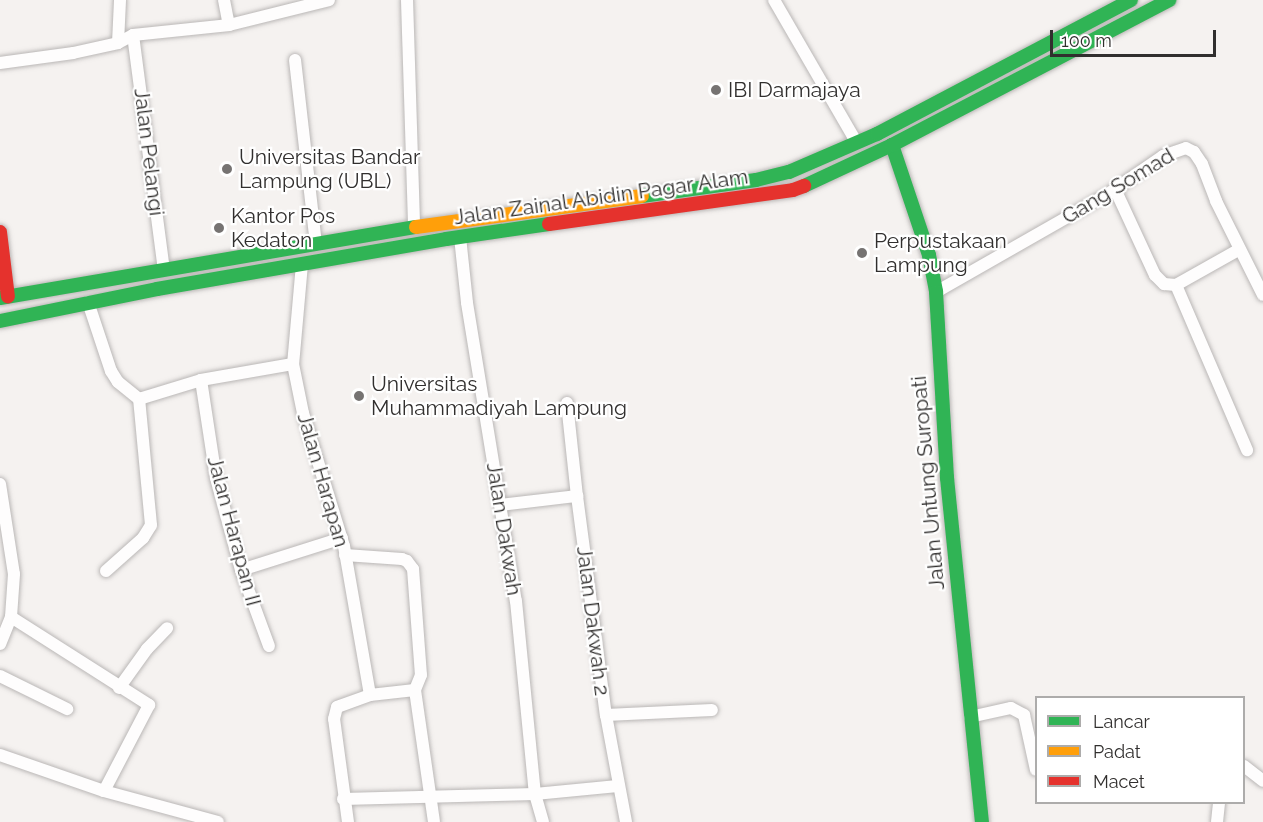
<!DOCTYPE html>
<html>
<head>
<meta charset="utf-8">
<style>
	body { margin:0 }
	#map { position:relative; width:1263px; height:822px; overflow:hidden; background:#f5f2f0; font-family:Raleway,sans-serif }
	div>[style] { position:absolute }
	.roads { filter:drop-shadow(0 0 2px #bab7b6) drop-shadow(0 0 2px #bab7b6) }
	.street>* { height:12px; margin:-6px; padding:0 6px; transform-origin:6px; border-radius:6px; background:#fefdfd }
	.fast>* { height:14px; margin:-7px; padding:0 7px; transform-origin:7px; border-radius:7px; background:#30b455 }
	.slow>* { height:14px; margin:-7px; padding:0 7px; transform-origin:7px; border-radius:7px; background:#ff9f0a }
	.jam>* { height:14px; margin:-7px; padding:0 7px; transform-origin:7px; border-radius:7px; background:#e5322d }
	.dots>* { width:16px; height:16px; translate:-50% -50%; box-sizing:border-box; border:3px solid #fff; border-radius:50% }
	span { translate:-50% -50%; white-space:nowrap; text-align:center; line-height:1.15; -webkit-text-stroke:4.5px #fff; paint-order:stroke }
	.poi-label { font-size:21px; color:#312f2e }
	.left { translate:0 -50%; text-align:left }
	.street-label { font-size:21px; color:#312f2e }
	.legend { position:absolute; left:1035px; top:696px; width:210px; height:108px; box-sizing:border-box; background:#fff; border:2px solid #adacab; margin:0; padding:8px 10px; list-style:none; font-size:18px; color:#312f2e }
	.legend li { display:flex; align-items:center; gap:12px; height:30px }
	.legend b { width:30px; border:2px solid #adacab }
	.scale { position:absolute; left:1050px; top:30px; width:166px; height:27px; box-sizing:border-box; border:3px solid #312f2e; border-top:0; padding-left:8px; font-size:18px; line-height:21px; white-space:nowrap; color:#312f2e; -webkit-text-stroke:4px #fff; paint-order:stroke }
</style>
</head>
<body>
<div id="map">
	<div class="roads">
		<div class="street">
			<i style="left:224px;top:0;width:25px;rotate:79deg"></i>
			<i style="left:407px;top:0;width:227px;rotate:88.2deg"></i>
			<i style="left:774px;top:0;width:165px;rotate:59.9deg"></i>
			<i style="left:133px;top:35px;width:236px;rotate:82.5deg"></i>
			<i style="left:118px;top:43px;width:43px;rotate:-87.3deg"></i>
			<i style="left:295px;top:60px;width:184px;rotate:83.5deg"></i>
			<i style="left:0;top:63px;width:74px;rotate:-7.8deg"></i>
			<i style="left:73px;top:53px;width:46px;rotate:-12.5deg"></i>
			<i style="left:118px;top:43px;width:17px;rotate:-28deg"></i>
			<i style="left:133px;top:35px;width:97px;rotate:-5.9deg"></i>
			<i style="left:229px;top:25px;width:103px;rotate:-14deg"></i>
			<i style="left:1115px;top:189px;width:95px;rotate:65.1deg"></i>
			<i style="left:1155px;top:275px;width:13px;rotate:45deg"></i>
			<i style="left:1164px;top:284px;width:12px;rotate:5deg"></i>
			<i style="left:1176px;top:285px;width:73px;rotate:-29.4deg"></i>
			<i style="left:460px;top:237px;width:66px;rotate:83.9deg"></i>
			<i style="left:467px;top:303px;width:302px;rotate:80.7deg"></i>
			<i style="left:516px;top:601px;width:194px;rotate:84.4deg"></i>
			<i style="left:535px;top:794px;width:29px;rotate:74deg"></i>
			<i style="left:302px;top:264px;width:100px;rotate:95.1deg"></i>
			<i style="left:293px;top:364px;width:50px;rotate:78.5deg"></i>
			<i style="left:303px;top:413px;width:139px;rotate:72.9deg"></i>
			<i style="left:344px;top:546px;width:151px;rotate:80.1deg"></i>
			<i style="left:1176px;top:285px;width:180px;rotate:66.7deg"></i>
			<i style="left:936px;top:292px;width:198px;rotate:-29.7deg"></i>
			<i style="left:1108px;top:194px;width:67px;rotate:-34.6deg"></i>
			<i style="left:1163px;top:156px;width:24px;rotate:-19deg"></i>
			<i style="left:1186px;top:148px;width:9px;rotate:27deg"></i>
			<i style="left:1194px;top:152px;width:14px;rotate:56deg"></i>
			<i style="left:1202px;top:164px;width:40px;rotate:69deg"></i>
			<i style="left:1216px;top:201px;width:105px;rotate:63.4deg"></i>
			<i style="left:88px;top:302px;width:73px;rotate:71.6deg"></i>
			<i style="left:111px;top:371px;width:13px;rotate:58deg"></i>
			<i style="left:118px;top:382px;width:27px;rotate:39deg"></i>
			<i style="left:139px;top:399px;width:65px;rotate:-17deg"></i>
			<i style="left:201px;top:380px;width:93px;rotate:-9.9deg"></i>
			<i style="left:201px;top:380px;width:99px;rotate:81.3deg"></i>
			<i style="left:216px;top:478px;width:95px;rotate:74.8deg"></i>
			<i style="left:241px;top:570px;width:81px;rotate:69.8deg"></i>
			<i style="left:567px;top:403px;width:94px;rotate:83.9deg"></i>
			<i style="left:0;top:484px;width:91px;rotate:81.2deg"></i>
			<i style="left:14px;top:574px;width:43px;rotate:94deg"></i>
			<i style="left:11px;top:617px;width:29px;rotate:112deg"></i>
			<i style="left:500px;top:505px;width:78px;rotate:-6.7deg"></i>
			<i style="left:577px;top:496px;width:221px;rotate:82.5deg"></i>
			<i style="left:606px;top:715px;width:109px;rotate:79.4deg"></i>
			<i style="left:345px;top:555px;width:57px;rotate:4deg"></i>
			<i style="left:402px;top:559px;width:5px;rotate:22deg"></i>
			<i style="left:407px;top:561px;width:10px;rotate:53deg"></i>
			<i style="left:413px;top:569px;width:106px;rotate:85.7deg"></i>
			<i style="left:421px;top:675px;width:16px;rotate:112deg"></i>
			<i style="left:415px;top:690px;width:133px;rotate:81.8deg"></i>
			<i style="left:241px;top:570px;width:106px;rotate:-17.6deg"></i>
			<i style="left:106px;top:571px;width:50px;rotate:-41.7deg"></i>
			<i style="left:143px;top:538px;width:15px;rotate:-58deg"></i>
			<i style="left:151px;top:525px;width:127px;rotate:-95.4deg"></i>
			<i style="left:11px;top:617px;width:164px;rotate:32.5deg"></i>
			<i style="left:149px;top:705px;width:97px;rotate:117.6deg"></i>
			<i style="left:0;top:676px;width:75px;rotate:26.2deg"></i>
			<i style="left:119px;top:688px;width:48px;rotate:-54.3deg"></i>
			<i style="left:147px;top:649px;width:29px;rotate:-46deg"></i>
			<i style="left:606px;top:715px;width:106px;rotate:-2.7deg"></i>
			<i style="left:970px;top:717px;width:42px;rotate:-12.4deg"></i>
			<i style="left:1011px;top:708px;width:15px;rotate:28deg"></i>
			<i style="left:1024px;top:715px;width:56px;rotate:77.7deg"></i>
			<i style="left:0;top:755px;width:110px;rotate:19.1deg"></i>
			<i style="left:104px;top:791px;width:118px;rotate:15.2deg"></i>
			<i style="left:1244px;top:766px;width:24px;rotate:38deg"></i>
			<i style="left:343px;top:799px;width:192px;rotate:-1.5deg"></i>
			<i style="left:535px;top:794px;width:83px;rotate:-5.5deg"></i>
			<i style="left:348px;top:822px;width:104px;rotate:-97.7deg"></i>
			<i style="left:334px;top:719px;width:12px;rotate:-76deg"></i>
			<i style="left:337px;top:707px;width:35px;rotate:-20deg"></i>
			<i style="left:370px;top:695px;width:45px;rotate:-6.3deg"></i>
			<i style="left:1217px;top:822px;width:20px;rotate:-84deg"></i>
		</div>
		<div class="fast">
			<i style="left:892px;top:145px;width:116px;rotate:71.4deg"></i>
			<i style="left:929px;top:255px;width:38px;rotate:79deg"></i>
			<i style="left:936px;top:292px;width:186px;rotate:86.6deg"></i>
			<i style="left:947px;top:478px;width:346px;rotate:84.2deg"></i>
			<i style="left:804px;top:186px;width:97px;rotate:-25deg"></i>
			<i style="left:892px;top:145px;width:313px;rotate:-27.6deg"></i>
			<i style="left:642px;top:196px;width:115px;rotate:-8deg"></i>
			<i style="left:756px;top:180px;width:34px;rotate:-14deg"></i>
			<i style="left:789px;top:172px;width:96px;rotate:-23.4deg"></i>
			<i style="left:877px;top:134px;width:287px;rotate:-27.8deg"></i>
			<i style="left:0;top:298px;width:422px;rotate:-9.7deg"></i>
			<i style="left:0;top:321px;width:160px;rotate:-11.5deg"></i>
			<i style="left:157px;top:289px;width:293px;rotate:-9.8deg"></i>
			<i style="left:446px;top:239px;width:104px;rotate:-8.3deg"></i>
		</div>
		<div class="slow">
			<i style="left:416px;top:227px;width:228px;rotate:-7.8deg"></i>
		</div>
		<div class="jam">
			<i style="left:549px;top:224px;width:246px;rotate:-7.9deg"></i>
			<i style="left:793px;top:190px;width:12px;rotate:-20deg"></i>
			<i style="left:0;top:232px;width:65px;rotate:83deg"></i>
		</div>
	</div>
	<div class="dots">
		<i style="left:716px;top:90px;background:#767372"></i>
		<i style="left:227px;top:169px;background:#767372"></i>
		<i style="left:219px;top:228px;background:#767372"></i>
		<i style="left:862px;top:253px;background:#767372"></i>
		<i style="left:359px;top:396px;background:#767372"></i>
	</div>
	<div class="poi-label">
		<span class="left" style="left:728px;top:90px">IBI Darmajaya</span>
		<span class="left" style="left:239px;top:169px">Universitas Bandar<br>Lampung (UBL)</span>
		<span class="left" style="left:231px;top:228px">Kantor Pos<br>Kedaton</span>
		<span class="left" style="left:874px;top:253px">Perpustakaan<br>Lampung</span>
		<span class="left" style="left:371px;top:396px">Universitas<br>Muhammadiyah Lampung</span>
	</div>
	<div class="street-label">
		<span style="left:149px;top:152px;rotate:83deg">Jalan Pelangi</span>
		<span style="left:1118px;top:186px;rotate:-31deg">Gang Somad</span>
		<span style="left:601px;top:197px;rotate:-8deg">Jalan Zainal Abidin Pagar Alam</span>
		<span style="left:323px;top:480px;rotate:74deg">Jalan Harapan</span>
		<span style="left:928px;top:483px;rotate:-95deg">Jalan Untung Suropati</span>
		<span style="left:504px;top:529px;rotate:81deg">Jalan Dakwah</span>
		<span style="left:234px;top:531px;rotate:75deg">Jalan Harapan II</span>
		<span style="left:593px;top:621px;rotate:83deg">Jalan Dakwah 2</span>
	</div>
	<ul class="legend">
	<li><b style="height:8px;background:#30b455"></b>Lancar</li>
	<li><b style="height:8px;background:#ff9f0a"></b>Padat</li>
	<li><b style="height:8px;background:#e5322d"></b>Macet</li>
	</ul>
	<div class="scale">100 m</div>
</div>
</body>
</html>
